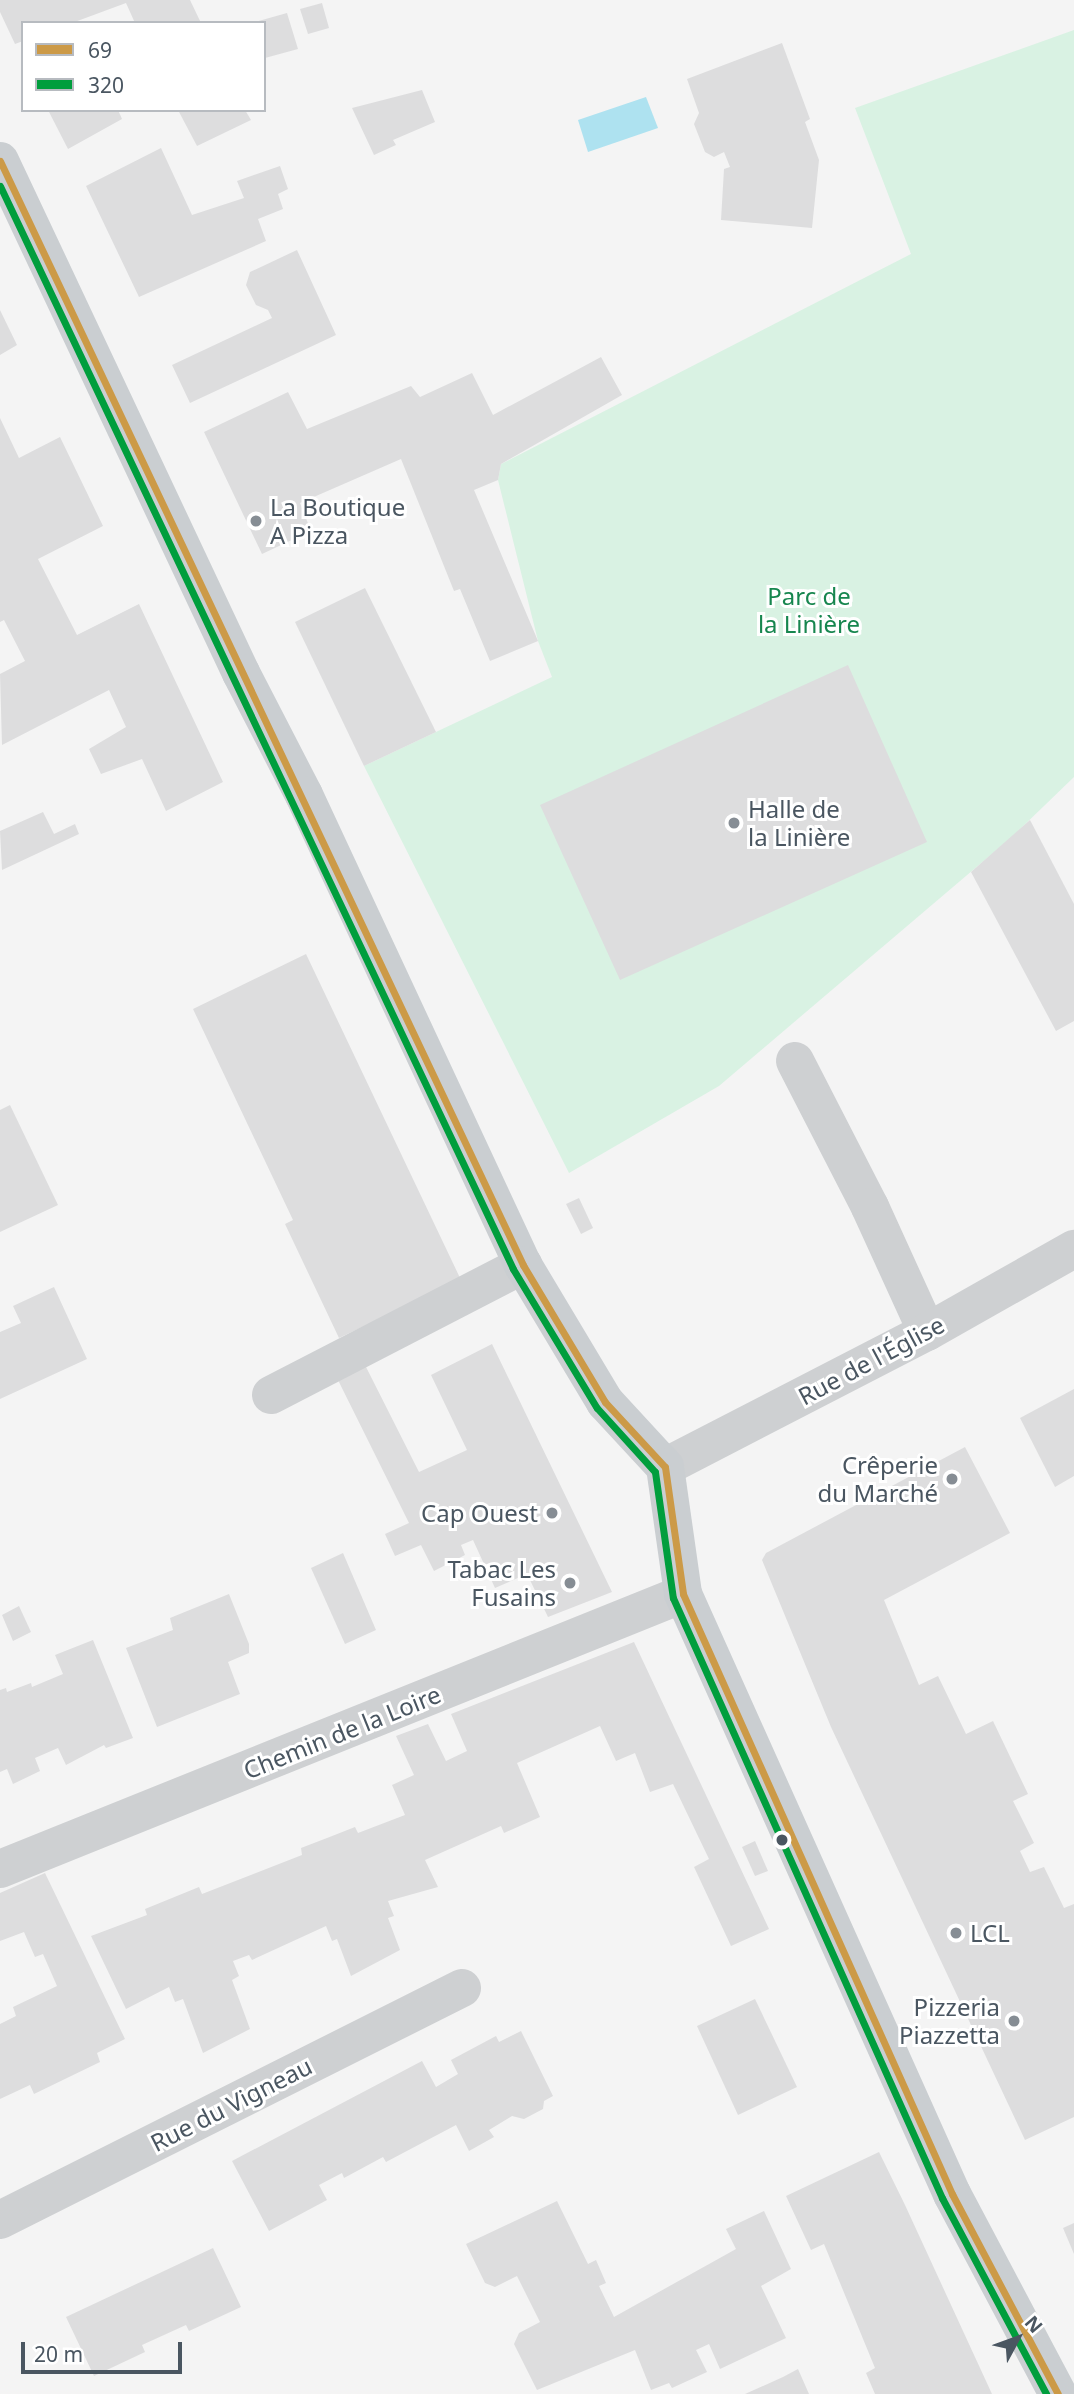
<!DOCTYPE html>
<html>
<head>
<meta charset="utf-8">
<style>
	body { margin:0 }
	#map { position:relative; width:1074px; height:2394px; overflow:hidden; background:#f4f4f4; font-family:"Noto Sans",sans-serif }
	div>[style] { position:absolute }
	.green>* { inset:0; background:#d9f2e3 }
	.water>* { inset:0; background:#aee2f0 }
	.building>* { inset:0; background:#ddddde }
	.minor>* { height:38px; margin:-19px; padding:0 19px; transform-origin:19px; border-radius:19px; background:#ced0d2 }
	.major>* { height:38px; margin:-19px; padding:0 19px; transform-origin:19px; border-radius:19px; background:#caced1 }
	.bus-1>* { height:7px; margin:-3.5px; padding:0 3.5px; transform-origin:3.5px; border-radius:3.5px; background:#cc9a47 }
	.bus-2>* { height:7px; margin:-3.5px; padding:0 3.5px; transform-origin:3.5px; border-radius:3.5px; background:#009e3d }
	.dots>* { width:19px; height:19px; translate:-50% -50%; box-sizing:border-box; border:4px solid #fff; border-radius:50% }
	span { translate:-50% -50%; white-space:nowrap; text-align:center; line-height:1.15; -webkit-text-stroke:6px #fff; paint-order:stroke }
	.poi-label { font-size:24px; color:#4a5661 }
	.left { translate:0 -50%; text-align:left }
	.right { translate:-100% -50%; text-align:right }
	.park-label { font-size:24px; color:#17864f }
	.street-label { font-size:24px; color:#4a5661 }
	.legend { position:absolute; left:21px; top:21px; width:245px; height:91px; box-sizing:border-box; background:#fff; border:2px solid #b7bbc0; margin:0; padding:9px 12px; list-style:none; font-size:21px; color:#4a5661 }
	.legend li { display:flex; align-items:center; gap:14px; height:35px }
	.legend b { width:35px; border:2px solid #b7bbc0 }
	.north { position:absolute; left:983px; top:2303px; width:70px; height:70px; -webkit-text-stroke:5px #fff; paint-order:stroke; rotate:49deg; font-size:19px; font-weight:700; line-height:28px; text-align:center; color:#4a5661 }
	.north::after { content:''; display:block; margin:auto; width:24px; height:32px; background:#4a5661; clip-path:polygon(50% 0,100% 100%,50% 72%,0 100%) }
	.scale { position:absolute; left:21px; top:2342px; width:161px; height:32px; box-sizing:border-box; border:4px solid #4a5661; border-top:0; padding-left:9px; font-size:21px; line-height:24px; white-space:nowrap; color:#4a5661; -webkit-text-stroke:5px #fff; paint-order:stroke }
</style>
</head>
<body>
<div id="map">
	<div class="green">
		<i style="clip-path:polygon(1074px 30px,1074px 777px,1013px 836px,719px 1086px,569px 1173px,364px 766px,552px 677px,538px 641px,498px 480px,501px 464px,911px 254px,855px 108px)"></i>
	</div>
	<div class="water">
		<i style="clip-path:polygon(646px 97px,658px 128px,588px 152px,578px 120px)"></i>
	</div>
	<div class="building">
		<i style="clip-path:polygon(0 0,190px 0,201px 23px,135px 23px,126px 3px,72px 23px,23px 23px,23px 41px,15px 44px,0 12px)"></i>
		<i style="clip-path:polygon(322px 3px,329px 28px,308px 34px,300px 9px)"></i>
		<i style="clip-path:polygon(287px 13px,298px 49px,265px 58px,264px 23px,255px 22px)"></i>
		<i style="clip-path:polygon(782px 43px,810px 119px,805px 122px,819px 160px,812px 228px,721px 220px,724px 169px,730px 167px,724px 152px,714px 157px,705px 152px,694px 124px,699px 113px,687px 79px)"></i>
		<i style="clip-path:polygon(422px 90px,435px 122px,393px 140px,396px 145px,374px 155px,352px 108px)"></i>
		<i style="clip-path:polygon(48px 110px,118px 110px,122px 119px,68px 149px)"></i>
		<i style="clip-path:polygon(178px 110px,245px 110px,251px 120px,197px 146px)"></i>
		<i style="clip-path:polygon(161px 148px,192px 215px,244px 198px,237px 181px,280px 166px,288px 189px,278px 194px,283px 209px,258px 219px,266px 241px,139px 297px,86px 186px)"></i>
		<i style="clip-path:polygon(297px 250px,336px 335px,190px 403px,172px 365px,272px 318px,268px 310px,256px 305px,246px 285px,250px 272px)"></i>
		<i style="clip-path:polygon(0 310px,17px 345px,0 355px)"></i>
		<i style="clip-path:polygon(601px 357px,622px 395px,501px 464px,498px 480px,474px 490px,538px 641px,490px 661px,460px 589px,454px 591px,401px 459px,300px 503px,311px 531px,262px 554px,204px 432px,288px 392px,307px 429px,411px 386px,420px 397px,472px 373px,493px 415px)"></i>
		<i style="clip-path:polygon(0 418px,19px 458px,60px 437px,103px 526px,38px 559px,77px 635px,139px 604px,223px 782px,166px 811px,142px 759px,101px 774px,89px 749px,126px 727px,109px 690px,2px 745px,0 674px,25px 661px,4px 620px,0 622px)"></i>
		<i style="clip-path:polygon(365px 588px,436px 732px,364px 766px,295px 622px)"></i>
		<i style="clip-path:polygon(848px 665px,927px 842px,620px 980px,540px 805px)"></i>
		<i style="clip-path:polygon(43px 812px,54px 834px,75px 824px,79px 834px,2px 870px,0 831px)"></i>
		<i style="clip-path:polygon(1030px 820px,1074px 904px,1074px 1021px,1056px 1031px,971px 872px)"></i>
		<i style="clip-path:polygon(306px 954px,461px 1280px,339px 1338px,285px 1224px,293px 1220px,193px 1009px)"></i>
		<i style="clip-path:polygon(10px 1105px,58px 1205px,0 1232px,0 1110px)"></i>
		<i style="clip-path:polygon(579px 1198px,593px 1228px,581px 1234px,566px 1204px)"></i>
		<i style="clip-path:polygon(54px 1287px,87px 1359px,0 1399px,0 1332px,21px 1323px,13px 1306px)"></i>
		<i style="clip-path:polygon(492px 1344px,612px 1592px,548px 1617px,527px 1574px,495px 1588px,473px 1540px,461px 1545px,465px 1555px,434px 1571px,421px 1545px,395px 1556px,385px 1534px,409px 1523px,336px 1376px,364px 1363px,419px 1472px,467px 1450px,431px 1375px)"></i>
		<i style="clip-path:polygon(1074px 1389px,1074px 1476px,1055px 1487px,1020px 1418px)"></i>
		<i style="clip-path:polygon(965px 1447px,1010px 1533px,884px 1600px,919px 1685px,938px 1676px,966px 1734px,993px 1721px,1028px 1794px,1013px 1801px,1034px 1843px,1020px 1851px,1030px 1872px,1044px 1867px,1064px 1908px,1074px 1904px,1074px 2117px,1025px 2140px,831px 1727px,762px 1560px,766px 1553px)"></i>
		<i style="clip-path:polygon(343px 1553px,376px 1630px,345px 1644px,311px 1568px)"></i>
		<i style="clip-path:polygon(229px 1594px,249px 1644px,249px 1653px,228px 1662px,240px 1694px,157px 1727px,126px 1648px,173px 1630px,170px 1618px)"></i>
		<i style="clip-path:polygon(19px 1606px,31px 1632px,13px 1641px,2px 1615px)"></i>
		<i style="clip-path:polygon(93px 1640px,133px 1738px,106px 1748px,104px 1745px,66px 1765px,58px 1748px,35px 1758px,40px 1771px,13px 1784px,7px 1769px,0 1772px,0 1690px,6px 1688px,7px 1692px,31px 1683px,32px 1687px,63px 1674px,55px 1655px)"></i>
		<i style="clip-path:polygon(634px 1642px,769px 1929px,731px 1946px,694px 1867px,709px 1859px,673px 1784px,650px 1792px,635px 1753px,616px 1761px,600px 1726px,517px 1763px,540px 1817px,504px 1833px,501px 1826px,425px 1860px,438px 1887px,388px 1901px,394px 1916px,388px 1918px,400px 1950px,351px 1976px,337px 1939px,332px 1941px,326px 1926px,252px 1960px,249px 1955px,233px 1961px,239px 1976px,232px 1980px,250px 2029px,203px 2053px,183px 1999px,175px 2002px,169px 1987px,126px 2009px,91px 1936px,147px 1915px,145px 1909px,199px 1887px,202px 1894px,302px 1855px,301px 1848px,327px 1838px,355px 1827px,358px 1833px,405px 1815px,392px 1785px,414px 1775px,396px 1736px,428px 1724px,446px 1761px,467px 1751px,451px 1714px)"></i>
		<i style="clip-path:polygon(755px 1841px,768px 1871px,755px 1876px,742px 1847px)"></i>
		<i style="clip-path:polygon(45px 1873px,125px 2039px,97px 2053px,100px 2062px,34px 2094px,30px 2085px,0 2099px,0 2024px,16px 2016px,13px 2007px,57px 1986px,43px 1954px,35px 1957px,24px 1932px,0 1941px,0 1893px)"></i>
		<i style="clip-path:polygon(755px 1999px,797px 2087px,738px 2115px,697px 2026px)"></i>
		<i style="clip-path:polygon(521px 2031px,553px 2096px,544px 2101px,543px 2109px,524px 2119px,512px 2116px,489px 2130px,494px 2137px,469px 2151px,456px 2125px,386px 2162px,383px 2157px,344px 2178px,342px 2173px,319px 2185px,327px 2200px,269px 2231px,232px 2161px,422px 2061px,436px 2087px,458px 2074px,451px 2060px,496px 2036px,499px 2042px)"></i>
		<i style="clip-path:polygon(879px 2152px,905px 2205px,992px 2394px,875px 2394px,866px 2373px,875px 2368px,824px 2244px,811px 2250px,786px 2196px)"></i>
		<i style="clip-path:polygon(557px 2201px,588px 2264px,596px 2260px,606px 2283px,599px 2286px,614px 2317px,736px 2249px,726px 2229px,764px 2211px,791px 2269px,761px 2286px,786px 2338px,720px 2369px,709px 2344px,696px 2350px,707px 2372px,672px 2388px,669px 2383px,651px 2390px,635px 2350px,537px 2390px,514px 2344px,519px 2333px,540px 2322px,517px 2276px,495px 2287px,485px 2283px,466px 2244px)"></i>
		<i style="clip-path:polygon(1074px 2223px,1074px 2254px,1063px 2228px)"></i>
		<i style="clip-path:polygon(213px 2248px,241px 2307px,189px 2331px,186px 2325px,142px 2345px,145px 2352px,94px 2376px,66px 2317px)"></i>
		<i style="clip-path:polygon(798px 2369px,809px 2394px,745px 2394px,783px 2377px)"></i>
	</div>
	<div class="minor">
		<i style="left:795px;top:1061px;width:164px;rotate:62.8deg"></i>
		<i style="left:870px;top:1207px;width:137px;rotate:65.5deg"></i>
		<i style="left:271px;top:1395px;width:284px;rotate:-27.3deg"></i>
		<i style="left:665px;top:1467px;width:295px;rotate:-27.3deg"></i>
		<i style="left:927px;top:1332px;width:169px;rotate:-29.5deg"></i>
		<i style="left:0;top:1869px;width:736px;rotate:-21.93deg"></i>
		<i style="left:0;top:2220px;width:517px;rotate:-26.66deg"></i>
	</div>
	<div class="major">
		<i style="left:0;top:161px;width:566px;rotate:64.79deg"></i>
		<i style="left:241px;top:673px;width:137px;rotate:62.7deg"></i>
		<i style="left:304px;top:795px;width:519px;rotate:65.02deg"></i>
		<i style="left:523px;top:1265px;width:160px;rotate:59.1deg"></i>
		<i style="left:605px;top:1402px;width:88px;rotate:47.3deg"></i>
		<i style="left:665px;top:1467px;width:128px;rotate:81.9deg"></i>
		<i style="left:683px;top:1594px;width:658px;rotate:65.85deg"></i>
		<i style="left:952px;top:2194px;width:226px;rotate:62.1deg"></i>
	</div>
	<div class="bus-1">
		<i style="left:0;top:161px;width:1222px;rotate:64.65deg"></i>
		<i style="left:523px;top:1265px;width:160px;rotate:59.1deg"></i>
		<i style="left:605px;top:1402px;width:88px;rotate:47.3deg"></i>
		<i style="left:665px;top:1467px;width:128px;rotate:81.9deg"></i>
		<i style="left:683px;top:1594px;width:658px;rotate:65.85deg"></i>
		<i style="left:952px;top:2194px;width:226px;rotate:62.1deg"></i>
	</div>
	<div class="bus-2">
		<i style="left:0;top:186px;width:1198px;rotate:64.65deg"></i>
		<i style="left:513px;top:1269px;width:162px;rotate:58.9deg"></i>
		<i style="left:597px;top:1408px;width:86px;rotate:47.8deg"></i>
		<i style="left:655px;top:1472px;width:127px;rotate:81.9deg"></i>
		<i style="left:673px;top:1598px;width:658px;rotate:65.85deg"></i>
		<i style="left:942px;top:2198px;width:222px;rotate:62deg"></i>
	</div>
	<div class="dots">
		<i style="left:256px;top:521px;background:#868d94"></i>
		<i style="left:734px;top:823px;background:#868d94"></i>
		<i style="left:952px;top:1479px;background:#868d94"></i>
		<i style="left:552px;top:1513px;background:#868d94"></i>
		<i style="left:570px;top:1583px;background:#868d94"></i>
		<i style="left:782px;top:1840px;background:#4a5661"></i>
		<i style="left:956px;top:1933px;background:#868d94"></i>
		<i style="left:1014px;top:2021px;background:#868d94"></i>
	</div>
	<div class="poi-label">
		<span class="left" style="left:270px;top:521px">La Boutique<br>A Pizza</span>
		<span class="left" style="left:748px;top:823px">Halle de<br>la Linière</span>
		<span class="right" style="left:938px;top:1479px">Crêperie<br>du Marché</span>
		<span class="right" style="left:538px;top:1513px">Cap Ouest</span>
		<span class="right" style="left:556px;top:1583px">Tabac Les<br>Fusains</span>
		<span class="left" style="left:970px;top:1933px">LCL</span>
		<span class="right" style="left:1000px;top:2021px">Pizzeria<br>Piazzetta</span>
	</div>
	<div class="park-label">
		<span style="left:809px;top:610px">Parc de<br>la Linière</span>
	</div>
	<div class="street-label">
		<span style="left:871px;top:1360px;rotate:-28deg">Rue de l'Église</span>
		<span style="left:342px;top:1732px;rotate:-22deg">Chemin de la Loire</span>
		<span style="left:231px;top:2104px;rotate:-27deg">Rue du Vigneau</span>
	</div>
	<ul class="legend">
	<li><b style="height:9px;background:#cc9a47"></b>69</li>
	<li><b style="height:9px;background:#009e3d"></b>320</li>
	</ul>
	<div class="north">N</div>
	<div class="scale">20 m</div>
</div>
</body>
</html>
